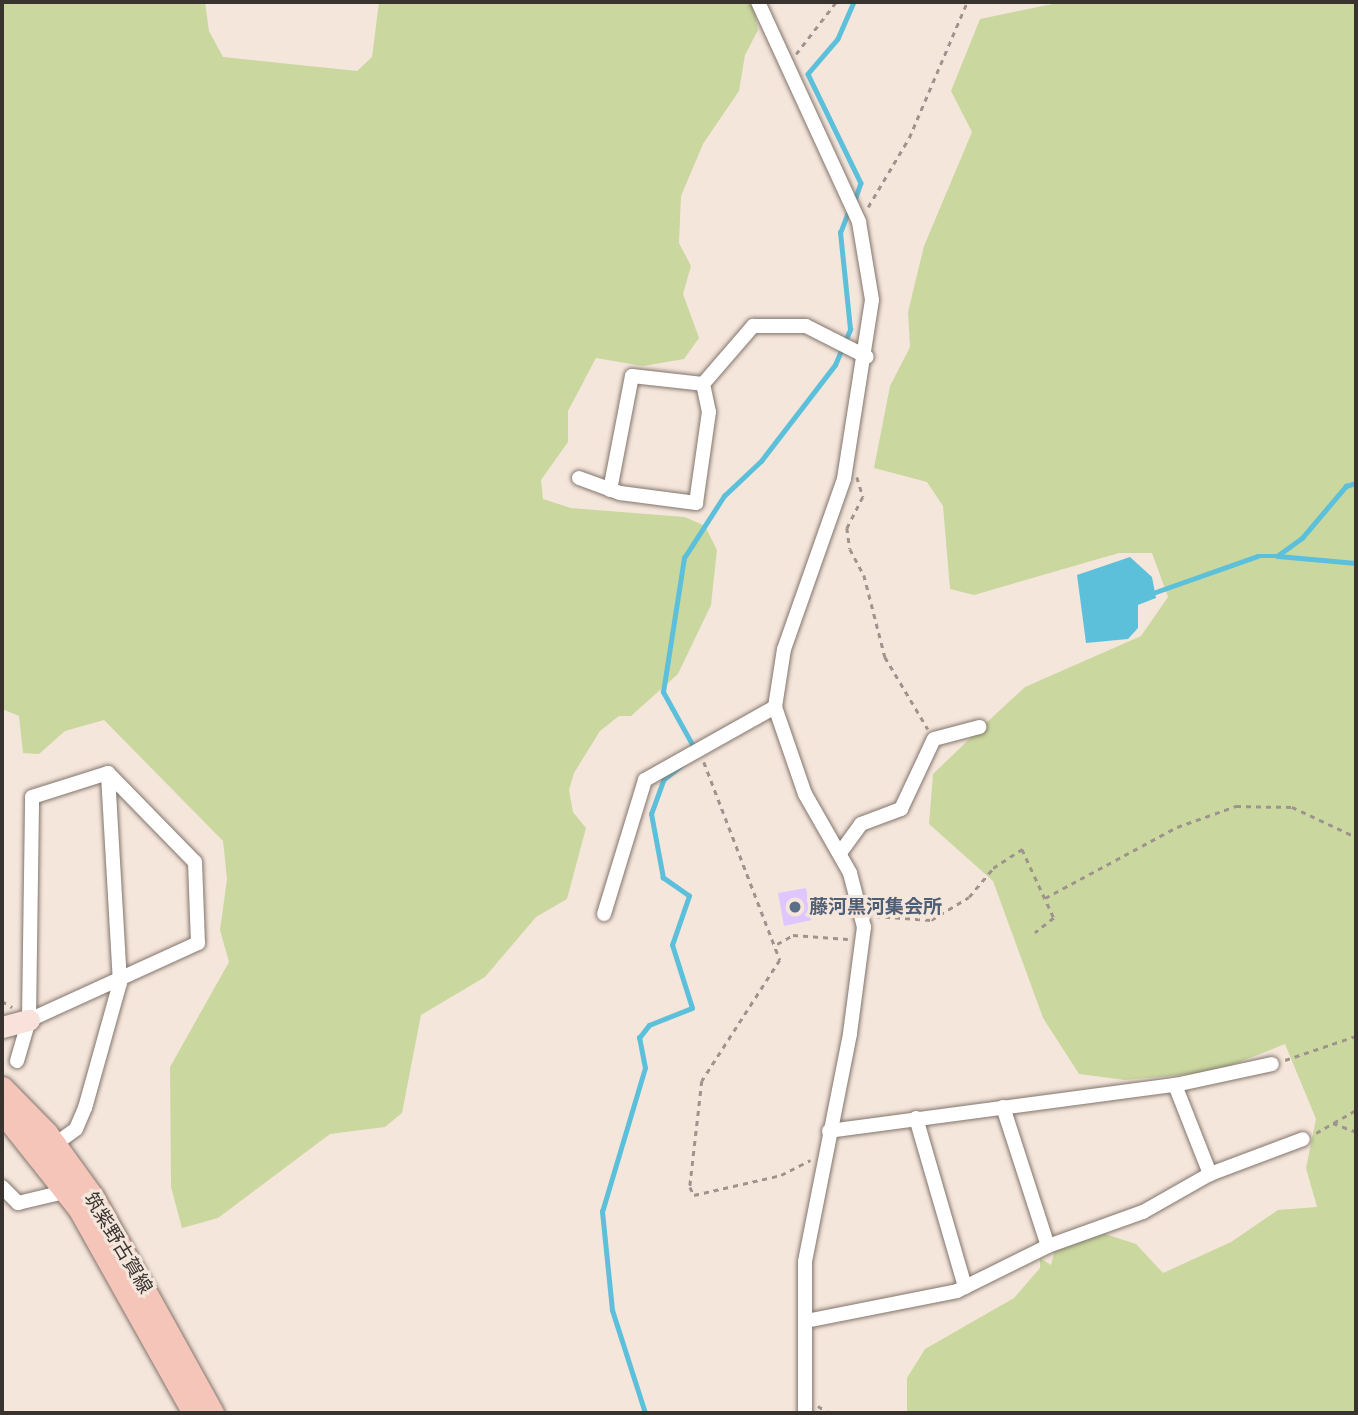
<!DOCTYPE html>
<html>
<head>
<meta charset="utf-8">
<style>
	body { margin:0 }
	#map { position:relative; width:1358px; height:1415px; overflow:hidden; background:#f5e6dc; font-family:"Source Serif 4","Noto Sans JP",serif }
	div>[style] { position:absolute }
	.green>* { inset:0; background:#cad89f }
	.water>* { inset:0; background:#5cc0db }
	.stream>* { height:4.5px; margin:-2.25px; padding:0 2.25px; transform-origin:2.25px; border-radius:2.25px; background:#5cc0db }
	.building>* { inset:0; background:#dfc6fe }
	.path>* { height:2.5px; margin-top:-1.25px; transform-origin:0; background:repeating-linear-gradient(90deg,#9f948d 0 5px,transparent 0 10px) }
	.roads { filter:drop-shadow(0 0 2px #82756c) drop-shadow(0 0 2px #82756c) }
	.street>* { height:14px; margin:-7px; padding:0 7px; transform-origin:7px; border-radius:7px; background:#fff }
	.secondary>* { height:21px; margin:-10.5px; padding:0 10.5px; transform-origin:10.5px; border-radius:10.5px; background:#fae2dc }
	.primary>* { height:23px; margin:-11.5px; padding:0 11.5px; transform-origin:11.5px; border-radius:11.5px; background:#f5c5b9 }
	.dots>* { width:19px; height:19px; translate:-50% -50%; box-sizing:border-box; border:4px solid #f5e6dc; border-radius:50% }
	span { translate:-50% -50%; white-space:nowrap; text-align:center; line-height:1.15; -webkit-text-stroke:6px #f5e6dc; paint-order:stroke }
	.service-label { font-size:19px; color:#4e5e75; font-weight:700 }
	.left { translate:0 -50%; text-align:left }
	.street-label { font-size:19px; color:#38332f }
	.frame { position:absolute; inset:0; border:4px solid #38332f; pointer-events:none }
</style>
</head>
<body>
<div id="map">
	<div class="green">
		<i style="clip-path:polygon(2px 2px,205px 2px,209px 31px,223px 57px,357px 71px,372px 57px,379px 2px,753px 2px,758px 30px,745px 55px,739px 91px,703px 144px,681px 196px,679px 243px,691px 266px,683px 294px,699px 338px,684px 359px,643px 366px,596px 358px,568px 411px,568px 442px,541px 480px,543px 499px,571px 508px,685px 517px,705px 526px,717px 550px,711px 605px,678px 674px,631px 716px,619px 716px,600px 731px,574px 773px,569px 790px,573px 812px,586px 828px,567px 899px,536px 917px,485px 977px,421px 1015px,402px 1113px,385px 1127px,330px 1134px,218px 1218px,182px 1228px,171px 1187px,170px 1067px,229px 962px,220px 930px,227px 879px,223px 841px,104px 720px,65px 731px,39px 754px,23px 753px,19px 716px,2px 709px)"></i>
		<i style="clip-path:polygon(1062px 2px,1356px 2px,1356px 1413px,907px 1413px,907px 1378px,925px 1349px,1014px 1298px,1040px 1268px,1040px 1258px,1051px 1265px,1055px 1249px,1102px 1233px,1136px 1244px,1163px 1273px,1231px 1242px,1278px 1210px,1317px 1207px,1306px 1168px,1316px 1119px,1285px 1044px,1214px 1072px,1125px 1080px,1079px 1074px,1043px 1018px,993px 881px,929px 824px,933px 774px,985px 724px,1025px 687px,1141px 636px,1168px 597px,1152px 553px,1119px 553px,974px 595px,950px 589px,943px 506px,927px 482px,874px 468px,890px 386px,910px 347px,908px 312px,924px 246px,972px 132px,951px 91px,980px 19px)"></i>
	</div>
	<div class="water">
		<i style="clip-path:polygon(1130px 557px,1152px 577px,1156px 598px,1138px 605px,1138px 628px,1128px 639px,1086px 643px,1077px 575px)"></i>
	</div>
	<div class="stream">
		<i style="left:854px;top:2px;width:40px;rotate:113.4deg"></i>
		<i style="left:838px;top:39px;width:46px;rotate:130.6deg"></i>
		<i style="left:808px;top:74px;width:121px;rotate:64.1deg"></i>
		<i style="left:861px;top:183px;width:21px;rotate:109deg"></i>
		<i style="left:1278px;top:556px;width:78px;rotate:5.1deg"></i>
		<i style="left:1150px;top:594px;width:114px;rotate:-19.4deg"></i>
		<i style="left:1258px;top:556px;width:19px"></i>
		<i style="left:1277px;top:556px;width:31px;rotate:-36deg"></i>
		<i style="left:1302px;top:538px;width:68px;rotate:-49.8deg"></i>
		<i style="left:1346px;top:486px;width:10px;rotate:-17deg"></i>
		<i style="left:694px;top:748px;width:64px;rotate:-119deg"></i>
		<i style="left:663px;top:692px;width:136px;rotate:-81.1deg"></i>
		<i style="left:684px;top:558px;width:74px;rotate:-57.2deg"></i>
		<i style="left:724px;top:496px;width:51px;rotate:-43.4deg"></i>
		<i style="left:761px;top:461px;width:121px;rotate:-52.4deg"></i>
		<i style="left:835px;top:365px;width:39px;rotate:-67deg"></i>
		<i style="left:850px;top:329px;width:97px;rotate:-95.9deg"></i>
		<i style="left:840px;top:233px;width:25px;rotate:-69deg"></i>
		<i style="left:645px;top:1413px;width:108px;rotate:-107.8deg"></i>
		<i style="left:612px;top:1310px;width:99px;rotate:-95.8deg"></i>
		<i style="left:602px;top:1212px;width:150px;rotate:-73.4deg"></i>
		<i style="left:645px;top:1068px;width:31px;rotate:-101deg"></i>
		<i style="left:639px;top:1038px;width:16px;rotate:-52deg"></i>
		<i style="left:649px;top:1025px;width:46px;rotate:-21.6deg"></i>
		<i style="left:692px;top:1008px;width:66px;rotate:-107.6deg"></i>
		<i style="left:672px;top:945px;width:52px;rotate:-70.9deg"></i>
		<i style="left:689px;top:896px;width:32px;rotate:-145deg"></i>
		<i style="left:663px;top:878px;width:65px;rotate:-100.6deg"></i>
		<i style="left:651px;top:814px;width:37px;rotate:-70deg"></i>
		<i style="left:664px;top:779px;width:28px;rotate:-38deg"></i>
	</div>
	<div class="building">
		<i style="clip-path:polygon(806px 888px,812px 920px,784px 926px,778px 893px)"></i>
	</div>
	<div class="path">
		<i style="left:796px;top:54px;width:66px;rotate:-52.4deg"></i>
		<i style="left:868px;top:207px;width:80px;rotate:-59.3deg"></i>
		<i style="left:909px;top:138px;width:148px;rotate:-66.9deg"></i>
		<i style="left:857px;top:477px;width:21px;rotate:73deg"></i>
		<i style="left:863px;top:497px;width:35px;rotate:117deg"></i>
		<i style="left:847px;top:528px;width:21px;rotate:82deg"></i>
		<i style="left:850px;top:549px;width:30px;rotate:62deg"></i>
		<i style="left:864px;top:575px;width:85px;rotate:75.6deg"></i>
		<i style="left:885px;top:657px;width:84px;rotate:59.2deg"></i>
		<i style="left:704px;top:762px;width:212px;rotate:69deg"></i>
		<i style="left:780px;top:960px;width:144px;rotate:122.8deg"></i>
		<i style="left:702px;top:1081px;width:107px;rotate:96.5deg"></i>
		<i style="left:690px;top:1187px;width:9px;rotate:63deg"></i>
		<i style="left:694px;top:1195px;width:89px;rotate:-12.9deg"></i>
		<i style="left:781px;top:1175px;width:33px;rotate:-27deg"></i>
		<i style="left:1045px;top:898px;width:150px;rotate:-28.3deg"></i>
		<i style="left:1177px;top:827px;width:63px;rotate:-19.6deg"></i>
		<i style="left:1236px;top:806px;width:56px;rotate:1deg"></i>
		<i style="left:1292px;top:807px;width:71px;rotate:25.1deg"></i>
		<i style="left:875px;top:916px;width:56px;rotate:4.1deg"></i>
		<i style="left:931px;top:920px;width:44px;rotate:-31.2deg"></i>
		<i style="left:969px;top:897px;width:38px;rotate:-50deg"></i>
		<i style="left:993px;top:868px;width:35px;rotate:-33deg"></i>
		<i style="left:1022px;top:849px;width:76px;rotate:65.1deg"></i>
		<i style="left:1054px;top:918px;width:24px;rotate:142deg"></i>
		<i style="left:777px;top:944px;width:18px;rotate:-29deg"></i>
		<i style="left:793px;top:935px;width:55px;rotate:4.2deg"></i>
		<i style="left:2px;top:1001px;width:12px;rotate:31deg"></i>
		<i style="left:1285px;top:1060px;width:75px;rotate:-18.7deg"></i>
		<i style="left:1333px;top:1123px;width:25px;rotate:21deg"></i>
		<i style="left:1316px;top:1133px;width:46px;rotate:-29.9deg"></i>
		<i style="left:818px;top:1406px;width:13px;rotate:32deg"></i>
	</div>
	<div class="roads">
		<div class="street">
			<i style="left:758px;top:2px;width:242px;rotate:65.3deg"></i>
			<i style="left:859px;top:222px;width:79px;rotate:80.5deg"></i>
			<i style="left:872px;top:300px;width:181px;rotate:98.9deg"></i>
			<i style="left:844px;top:479px;width:180px;rotate:109.4deg"></i>
			<i style="left:784px;top:649px;width:59px;rotate:98.8deg"></i>
			<i style="left:775px;top:707px;width:92px;rotate:71deg"></i>
			<i style="left:805px;top:794px;width:91px;rotate:60.3deg"></i>
			<i style="left:850px;top:873px;width:56px;rotate:75.5deg"></i>
			<i style="left:864px;top:927px;width:108px;rotate:97.5deg"></i>
			<i style="left:850px;top:1034px;width:232px;rotate:101.2deg"></i>
			<i style="left:805px;top:1262px;width:151px;rotate:90deg"></i>
			<i style="left:579px;top:478px;width:44px;rotate:20.1deg"></i>
			<i style="left:620px;top:493px;width:77px;rotate:7.5deg"></i>
			<i style="left:696px;top:503px;width:92px;rotate:-81.9deg"></i>
			<i style="left:709px;top:412px;width:29px;rotate:-102deg"></i>
			<i style="left:703px;top:384px;width:77px;rotate:-49.2deg"></i>
			<i style="left:753px;top:326px;width:53px"></i>
			<i style="left:806px;top:326px;width:68px;rotate:26.9deg"></i>
			<i style="left:610px;top:490px;width:116px;rotate:-79.1deg"></i>
			<i style="left:632px;top:376px;width:71px;rotate:6.4deg"></i>
			<i style="left:840px;top:853px;width:36px;rotate:-54deg"></i>
			<i style="left:861px;top:824px;width:43px;rotate:-20.6deg"></i>
			<i style="left:901px;top:809px;width:77px;rotate:-64.8deg"></i>
			<i style="left:934px;top:739px;width:47px;rotate:-14.9deg"></i>
			<i style="left:604px;top:914px;width:140px;rotate:-73deg"></i>
			<i style="left:645px;top:780px;width:149px;rotate:-29.3deg"></i>
			<i style="left:17px;top:1061px;width:43px;rotate:-73.7deg"></i>
			<i style="left:29px;top:1020px;width:223px;rotate:-89.2deg"></i>
			<i style="left:32px;top:797px;width:80px;rotate:-17.5deg"></i>
			<i style="left:108px;top:773px;width:124px;rotate:45.7deg"></i>
			<i style="left:195px;top:862px;width:81px;rotate:87.9deg"></i>
			<i style="left:198px;top:943px;width:186px;rotate:155.5deg"></i>
			<i style="left:1175px;top:1085px;width:96px;rotate:68.5deg"></i>
			<i style="left:1003px;top:1107px;width:146px;rotate:72.1deg"></i>
			<i style="left:916px;top:1118px;width:176px;rotate:73.8deg"></i>
			<i style="left:829px;top:1131px;width:349px;rotate:-7.6deg"></i>
			<i style="left:1175px;top:1085px;width:99px;rotate:-12.2deg"></i>
			<i style="left:54px;top:1145px;width:27px;rotate:-36deg"></i>
			<i style="left:76px;top:1129px;width:23px;rotate:-67deg"></i>
			<i style="left:85px;top:1108px;width:130px;rotate:-74.4deg"></i>
			<i style="left:120px;top:983px;width:210px;rotate:-93.3deg"></i>
			<i style="left:2px;top:1187px;width:23px;rotate:45deg"></i>
			<i style="left:18px;top:1203px;width:51px;rotate:-13.5deg"></i>
			<i style="left:806px;top:1321px;width:154px;rotate:-11.2deg"></i>
			<i style="left:957px;top:1291px;width:102px;rotate:-26.3deg"></i>
			<i style="left:1048px;top:1246px;width:101px;rotate:-19.7deg"></i>
			<i style="left:1143px;top:1212px;width:77px;rotate:-29.6deg"></i>
			<i style="left:1210px;top:1174px;width:99px;rotate:-20.6deg"></i>
		</div>
		<div class="secondary">
			<i style="left:2px;top:1027px;width:28px;rotate:-15deg"></i>
		</div>
		<div class="primary">
			<i style="left:2px;top:1088px;width:63px;rotate:45.6deg"></i>
			<i style="left:46px;top:1133px;width:80px;rotate:54.1deg"></i>
			<i style="left:93px;top:1198px;width:246px;rotate:61deg"></i>
			<i style="left:2px;top:1111px;width:124px;rotate:51.6deg"></i>
			<i style="left:79px;top:1208px;width:235px;rotate:60.7deg"></i>
		</div>
	</div>
	<div class="dots">
		<i style="left:795px;top:907px;background:#5c6f8a"></i>
	</div>
	<div class="service-label">
		<span class="left" style="left:809px;top:907px">藤河黒河集会所</span>
	</div>
	<div class="street-label">
		<span style="left:118px;top:1243px;rotate:59deg">筑紫野古賀線</span>
	</div>
	<div class="frame"></div>
</div>
</body>
</html>
